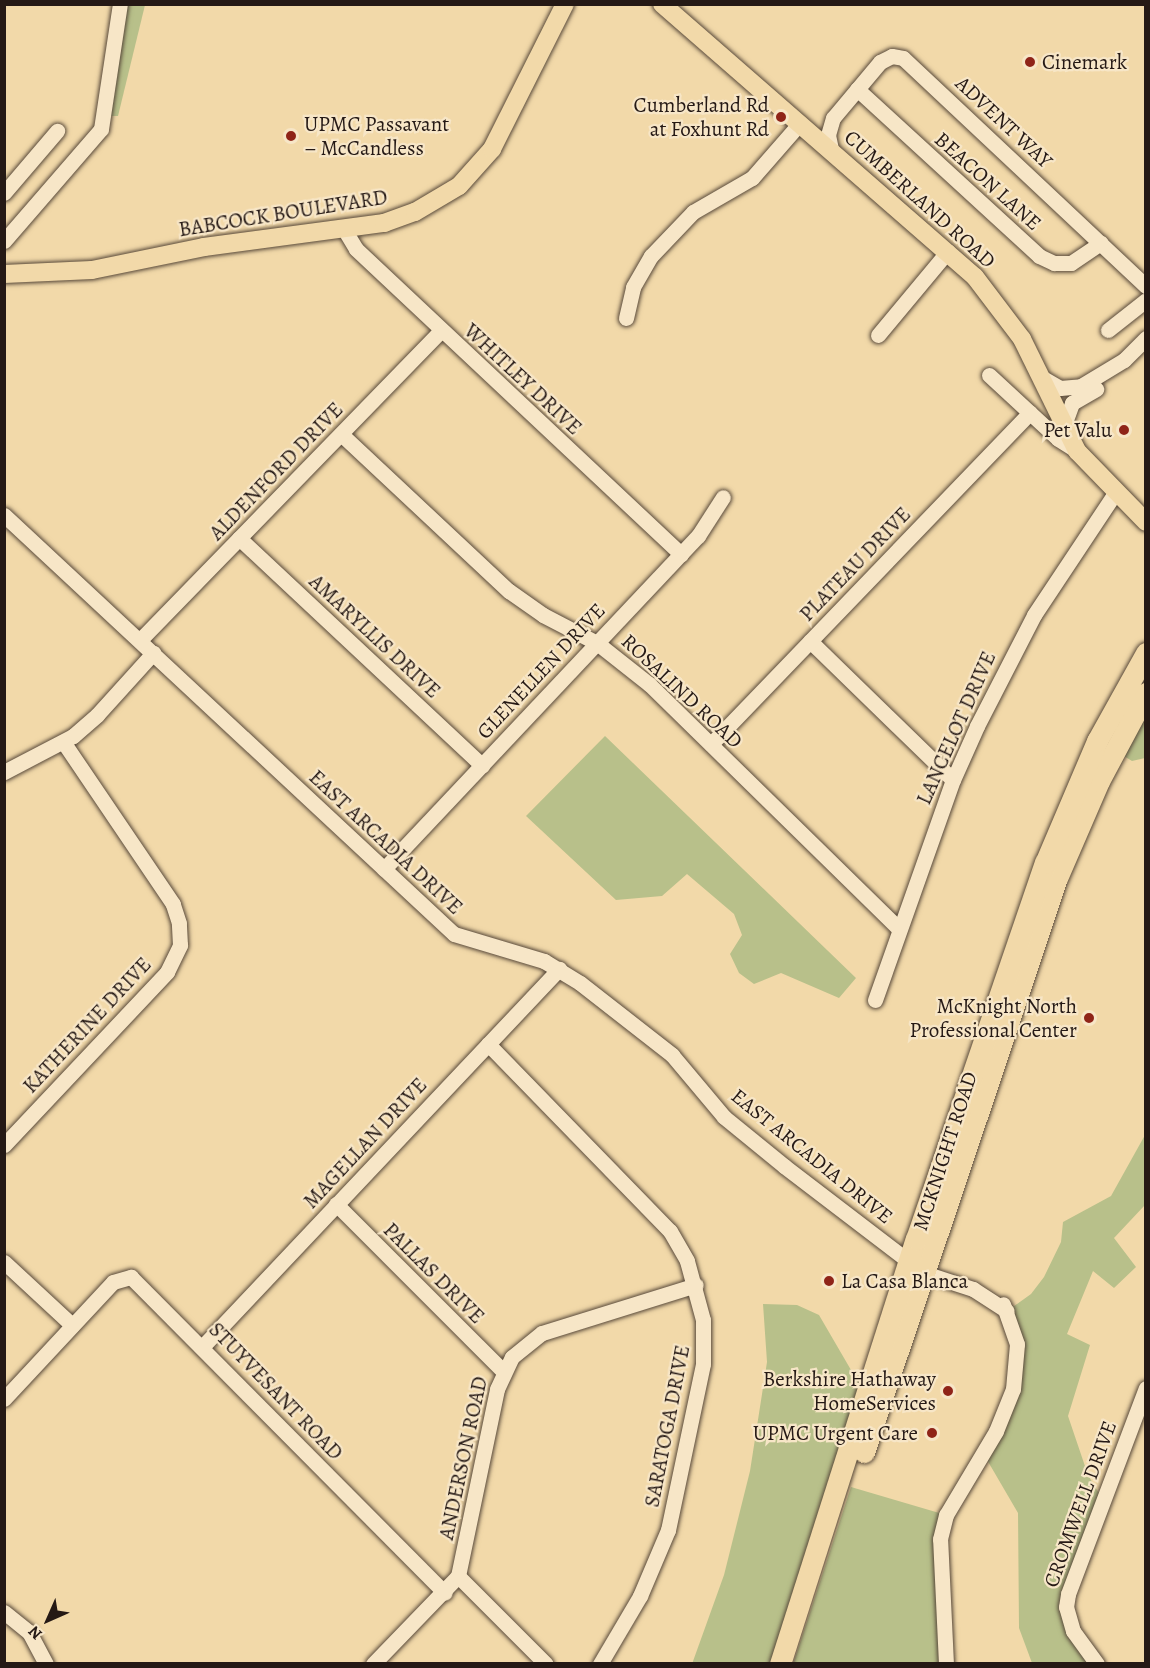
<!DOCTYPE html>
<html>
<head>
<meta charset="utf-8">
<style>
	body { margin:0 }
	#map { position:relative; width:1150px; height:1668px; overflow:hidden; background:#f2d9a9; font-family:Alegreya,serif }
	div>[style] { position:absolute }
	.green>* { inset:0; background:#b8c08a }
	.roads { filter:drop-shadow(0 0 2px #58493a) drop-shadow(0 0 2px #58493a) }
	.minor>* { height:15px; margin:-7.5px; padding:0 7.5px; transform-origin:7.5px; border-radius:7.5px; background:#f7e6c7 }
	.major>* { height:18px; margin:-9px; padding:0 9px; transform-origin:9px; border-radius:9px; background:#f2d9a9 }
	.highway>* { height:21px; margin:-10.5px; padding:0 10.5px; transform-origin:10.5px; border-radius:10.5px; background:#f2d9a9 }
	.dots>* { width:16px; height:16px; translate:-50% -50%; box-sizing:border-box; border:3px solid #f7e6c7; border-radius:50% }
	span { translate:-50% -50%; white-space:nowrap; text-align:center; line-height:1.15; -webkit-text-stroke:4.5px #f7e6c7; paint-order:stroke }
	.poi-label { font-size:21px; color:#251915 }
	.left { translate:0 -50%; text-align:left }
	.right { translate:-100% -50%; text-align:right }
	.street-label { font-size:21px; color:#251915 }
	.frame { position:absolute; inset:0; border:6px solid #251915; pointer-events:none }
	.north { position:absolute; left:18px; top:1590px; width:60px; height:60px; -webkit-text-stroke:4px #f7e6c7; paint-order:stroke; rotate:225deg; font-size:16px; font-weight:700; line-height:24px; text-align:center; color:#251915 }
	.north::after { content:''; display:block; margin:auto; width:21px; height:27px; background:#251915; clip-path:polygon(50% 0,100% 100%,50% 72%,0 100%) }
</style>
</head>
<body>
<div id="map">
	<div class="green">
		<i style="clip-path:polygon(122px 5px,145px 5px,118px 116px,108px 116px)"></i>
		<i style="clip-path:polygon(1145px 693px,1145px 758px,1132px 761px,1114px 750px)"></i>
		<i style="clip-path:polygon(605px 736px,856px 978px,839px 998px,781px 973px,754px 984px,739px 973px,730px 954px,742px 935px,734px 914px,687px 874px,662px 896px,616px 900px,526px 816px)"></i>
		<i style="clip-path:polygon(1145px 1135px,1145px 1205px,1114px 1238px,1136px 1267px,1114px 1288px,1093px 1271px,1067px 1334px,1090px 1345px,1068px 1416px,1088px 1475px,1103px 1500px,1068px 1594px,1089px 1663px,1032px 1663px,1019px 1628px,1018px 1513px,983px 1453px,1015px 1366px,1007px 1311px,1031px 1294px,1044px 1277px,1061px 1242px,1063px 1222px,1111px 1196px)"></i>
		<i style="clip-path:polygon(763px 1304px,797px 1305px,819px 1315px,851px 1370px,869px 1388px,780px 1663px,692px 1664px,724px 1575px,750px 1471px,767px 1362px)"></i>
		<i style="clip-path:polygon(851px 1487px,946px 1515px,946px 1663px,793px 1664px)"></i>
	</div>
	<div class="roads">
		<div class="minor">
			<i style="left:857px;top:89px;width:247px;rotate:42.5deg"></i>
			<i style="left:1039px;top:256px;width:17px;rotate:25deg"></i>
			<i style="left:1054px;top:263px;width:17px"></i>
			<i style="left:1071px;top:263px;width:36px;rotate:-34deg"></i>
			<i style="left:831px;top:149px;width:14px;rotate:-102deg"></i>
			<i style="left:828px;top:135px;width:18px;rotate:-74deg"></i>
			<i style="left:833px;top:118px;width:73px;rotate:-50deg"></i>
			<i style="left:880px;top:62px;width:13px;rotate:-27deg"></i>
			<i style="left:892px;top:56px;width:11px;rotate:10deg"></i>
			<i style="left:903px;top:58px;width:333px;rotate:43.2deg"></i>
			<i style="left:4px;top:193px;width:82px;rotate:-49.5deg"></i>
			<i style="left:344px;top:229px;width:23px;rotate:59deg"></i>
			<i style="left:356px;top:249px;width:446px;rotate:43.2deg"></i>
			<i style="left:4px;top:241px;width:148px;rotate:-49.1deg"></i>
			<i style="left:101px;top:129px;width:126px;rotate:-81.4deg"></i>
			<i style="left:626px;top:318px;width:32px;rotate:-77deg"></i>
			<i style="left:633px;top:287px;width:36px;rotate:-60deg"></i>
			<i style="left:651px;top:256px;width:61px;rotate:-46.3deg"></i>
			<i style="left:693px;top:212px;width:68px;rotate:-30deg"></i>
			<i style="left:752px;top:178px;width:73px;rotate:-48.9deg"></i>
			<i style="left:1108px;top:330px;width:48px;rotate:-38.3deg"></i>
			<i style="left:878px;top:335px;width:109px;rotate:-50.2deg"></i>
			<i style="left:989px;top:375px;width:94px;rotate:42.8deg"></i>
			<i style="left:1058px;top:439px;width:22px;rotate:32deg"></i>
			<i style="left:1041px;top:377px;width:22px;rotate:30deg"></i>
			<i style="left:1060px;top:388px;width:21px;rotate:-5deg"></i>
			<i style="left:1081px;top:386px;width:50px;rotate:-31.2deg"></i>
			<i style="left:1124px;top:360px;width:31px;rotate:-45deg"></i>
			<i style="left:1063px;top:428px;width:27px;rotate:-70deg"></i>
			<i style="left:1072px;top:403px;width:28px;rotate:-30deg"></i>
			<i style="left:341px;top:434px;width:230px;rotate:43.1deg"></i>
			<i style="left:509px;top:591px;width:42px;rotate:35.2deg"></i>
			<i style="left:543px;top:615px;width:61px;rotate:27.4deg"></i>
			<i style="left:597px;top:643px;width:66px;rotate:38.3deg"></i>
			<i style="left:649px;top:684px;width:350px;rotate:44.4deg"></i>
			<i style="left:4px;top:515px;width:615px;rotate:42.96deg"></i>
			<i style="left:454px;top:934px;width:94px;rotate:16.7deg"></i>
			<i style="left:544px;top:961px;width:42px;rotate:31.4deg"></i>
			<i style="left:580px;top:983px;width:117px;rotate:38deg"></i>
			<i style="left:672px;top:1055px;width:81px;rotate:50deg"></i>
			<i style="left:724px;top:1117px;width:77px;rotate:39.2deg"></i>
			<i style="left:784px;top:1166px;width:176px;rotate:37.4deg"></i>
			<i style="left:924px;top:1273px;width:52px;rotate:18.1deg"></i>
			<i style="left:973px;top:1289px;width:40px;rotate:32.9deg"></i>
			<i style="left:239px;top:538px;width:333px;rotate:43.1deg"></i>
			<i style="left:140px;top:640px;width:431px;rotate:-45.8deg"></i>
			<i style="left:810px;top:641px;width:199px;rotate:44.2deg"></i>
			<i style="left:711px;top:744px;width:460px;rotate:-46.1deg"></i>
			<i style="left:4px;top:772px;width:78px;rotate:-27.6deg"></i>
			<i style="left:73px;top:736px;width:32px;rotate:-41deg"></i>
			<i style="left:97px;top:715px;width:84px;rotate:-47.9deg"></i>
			<i style="left:384px;top:869px;width:458px;rotate:-46.7deg"></i>
			<i style="left:698px;top:536px;width:46px;rotate:-57.3deg"></i>
			<i style="left:875px;top:1000px;width:233px;rotate:-70.5deg"></i>
			<i style="left:953px;top:780px;width:59px;rotate:-66deg"></i>
			<i style="left:977px;top:726px;width:125px;rotate:-62.8deg"></i>
			<i style="left:1034px;top:615px;width:146px;rotate:-56.4deg"></i>
			<i style="left:488px;top:1044px;width:261px;rotate:45.8deg"></i>
			<i style="left:670px;top:1231px;width:34px;rotate:60deg"></i>
			<i style="left:687px;top:1261px;width:61px;rotate:74.8deg"></i>
			<i style="left:703px;top:1320px;width:44px;rotate:90deg"></i>
			<i style="left:703px;top:1364px;width:170px;rotate:101.9deg"></i>
			<i style="left:668px;top:1530px;width:72px;rotate:113deg"></i>
			<i style="left:640px;top:1596px;width:79px;rotate:120.5deg"></i>
			<i style="left:4px;top:1145px;width:238px;rotate:-46.7deg"></i>
			<i style="left:167px;top:972px;width:30px;rotate:-64deg"></i>
			<i style="left:180px;top:945px;width:22px;rotate:-93deg"></i>
			<i style="left:179px;top:923px;width:20px;rotate:-108deg"></i>
			<i style="left:173px;top:904px;width:194px;rotate:-124.1deg"></i>
			<i style="left:336px;top:1204px;width:236px;rotate:45deg"></i>
			<i style="left:4px;top:1262px;width:93px;rotate:42.8deg"></i>
			<i style="left:203px;top:1346px;width:519px;rotate:-46.64deg"></i>
			<i style="left:4px;top:1399px;width:160px;rotate:-47deg"></i>
			<i style="left:113px;top:1282px;width:19px;rotate:-16deg"></i>
			<i style="left:131px;top:1277px;width:445px;rotate:45.2deg"></i>
			<i style="left:458px;top:1576px;width:124px;rotate:45deg"></i>
			<i style="left:4px;top:1612px;width:32px;rotate:39deg"></i>
			<i style="left:29px;top:1632px;width:36px;rotate:62deg"></i>
			<i style="left:373px;top:1664px;width:122px;rotate:-46deg"></i>
			<i style="left:458px;top:1576px;width:191px;rotate:-78.2deg"></i>
			<i style="left:497px;top:1389px;width:35px;rotate:-65deg"></i>
			<i style="left:512px;top:1357px;width:38px;rotate:-39deg"></i>
			<i style="left:542px;top:1333px;width:161px;rotate:-17.3deg"></i>
			<i style="left:946px;top:1664px;width:125px;rotate:-92.7deg"></i>
			<i style="left:940px;top:1539px;width:25px;rotate:-76deg"></i>
			<i style="left:946px;top:1515px;width:98px;rotate:-59.2deg"></i>
			<i style="left:996px;top:1431px;width:45px;rotate:-68deg"></i>
			<i style="left:1013px;top:1389px;width:45px;rotate:-84.9deg"></i>
			<i style="left:1017px;top:1344px;width:42px;rotate:-109.3deg"></i>
			<i style="left:1097px;top:1664px;width:41px;rotate:-126deg"></i>
			<i style="left:1073px;top:1631px;width:25px;rotate:-106deg"></i>
			<i style="left:1066px;top:1607px;width:13px;rotate:-81deg"></i>
			<i style="left:1068px;top:1594px;width:220px;rotate:-69.3deg"></i>
		</div>
		<div class="major">
			<i style="left:662px;top:4px;width:415px;rotate:41.1deg"></i>
			<i style="left:975px;top:277px;width:78px;rotate:52.8deg"></i>
			<i style="left:1022px;top:339px;width:125px;rotate:63.8deg"></i>
			<i style="left:1077px;top:451px;width:99px;rotate:45.8deg"></i>
			<i style="left:4px;top:274px;width:88px;rotate:-2.6deg"></i>
			<i style="left:92px;top:270px;width:114px;rotate:-11.6deg"></i>
			<i style="left:204px;top:247px;width:182px;rotate:-7.6deg"></i>
			<i style="left:384px;top:223px;width:33px;rotate:-20deg"></i>
			<i style="left:415px;top:212px;width:51px;rotate:-30.6deg"></i>
			<i style="left:459px;top:186px;width:50px;rotate:-48.3deg"></i>
			<i style="left:492px;top:149px;width:162px;rotate:-63.3deg"></i>
		</div>
		<div class="highway">
			<i style="left:864px;top:1452px;width:606px;rotate:-71.42deg"></i>
			<i style="left:1057px;top:878px;width:106px;rotate:-66.6deg"></i>
			<i style="left:1099px;top:781px;width:100px;rotate:-61.9deg"></i>
			<i style="left:780px;top:1664px;width:446px;rotate:-72.3deg"></i>
			<i style="left:916px;top:1239px;width:398px;rotate:-71.1deg"></i>
			<i style="left:1045px;top:863px;width:133px;rotate:-66.9deg"></i>
			<i style="left:1097px;top:741px;width:101px;rotate:-60.9deg"></i>
		</div>
	</div>
	<div class="dots">
		<i style="left:1030px;top:62px;background:#8f2418"></i>
		<i style="left:781px;top:117px;background:#8f2418"></i>
		<i style="left:291px;top:136px;background:#8f2418"></i>
		<i style="left:1124px;top:430px;background:#8f2418"></i>
		<i style="left:1089px;top:1018px;background:#8f2418"></i>
		<i style="left:829px;top:1281px;background:#8f2418"></i>
		<i style="left:948px;top:1391px;background:#8f2418"></i>
		<i style="left:932px;top:1433px;background:#8f2418"></i>
	</div>
	<div class="poi-label">
		<span class="left" style="left:1042px;top:62px">Cinemark</span>
		<span class="right" style="left:769px;top:117px">Cumberland Rd<br>at Foxhunt Rd</span>
		<span class="left" style="left:304px;top:136px">UPMC Passavant<br>– McCandless</span>
		<span class="right" style="left:1112px;top:430px">Pet Valu</span>
		<span class="right" style="left:1077px;top:1018px">McKnight North<br>Professional Center</span>
		<span class="left" style="left:841px;top:1281px">La Casa Blanca</span>
		<span class="right" style="left:936px;top:1391px">Berkshire Hathaway<br>HomeServices</span>
		<span class="right" style="left:918px;top:1433px">UPMC Urgent Care</span>
	</div>
	<div class="street-label">
		<span style="left:1004px;top:122px;rotate:43deg">ADVENT WAY</span>
		<span style="left:988px;top:181px;rotate:42deg">BEACON LANE</span>
		<span style="left:920px;top:199px;rotate:42deg">CUMBERLAND ROAD</span>
		<span style="left:283px;top:213px;rotate:-9deg">BABCOCK BOULEVARD</span>
		<span style="left:523px;top:379px;rotate:43deg">WHITLEY DRIVE</span>
		<span style="left:276px;top:471px;rotate:-46deg">ALDENFORD DRIVE</span>
		<span style="left:855px;top:564px;rotate:-46deg">PLATEAU DRIVE</span>
		<span style="left:375px;top:636px;rotate:43deg">AMARYLLIS DRIVE</span>
		<span style="left:541px;top:671px;rotate:-47deg">GLENELLEN DRIVE</span>
		<span style="left:682px;top:691px;rotate:43deg">ROSALIND ROAD</span>
		<span style="left:956px;top:728px;rotate:-66deg">LANCELOT DRIVE</span>
		<span style="left:386px;top:842px;rotate:43deg">EAST ARCADIA DRIVE</span>
		<span style="left:87px;top:1025px;rotate:-47deg">KATHERINE DRIVE</span>
		<span style="left:365px;top:1143px;rotate:-47deg">MAGELLAN DRIVE</span>
		<span style="left:945px;top:1151px;rotate:-72deg">MCKNIGHT ROAD</span>
		<span style="left:812px;top:1156px;rotate:39deg">EAST ARCADIA DRIVE</span>
		<span style="left:434px;top:1273px;rotate:45deg">PALLAS DRIVE</span>
		<span style="left:276px;top:1391px;rotate:46deg">STUYVESANT ROAD</span>
		<span style="left:667px;top:1426px;rotate:-79deg">SARATOGA DRIVE</span>
		<span style="left:463px;top:1458px;rotate:-78deg">ANDERSON ROAD</span>
		<span style="left:1080px;top:1504px;rotate:-70deg">CROMWELL DRIVE</span>
	</div>
	<div class="frame"></div>
	<div class="north">N</div>
</div>
</body>
</html>
